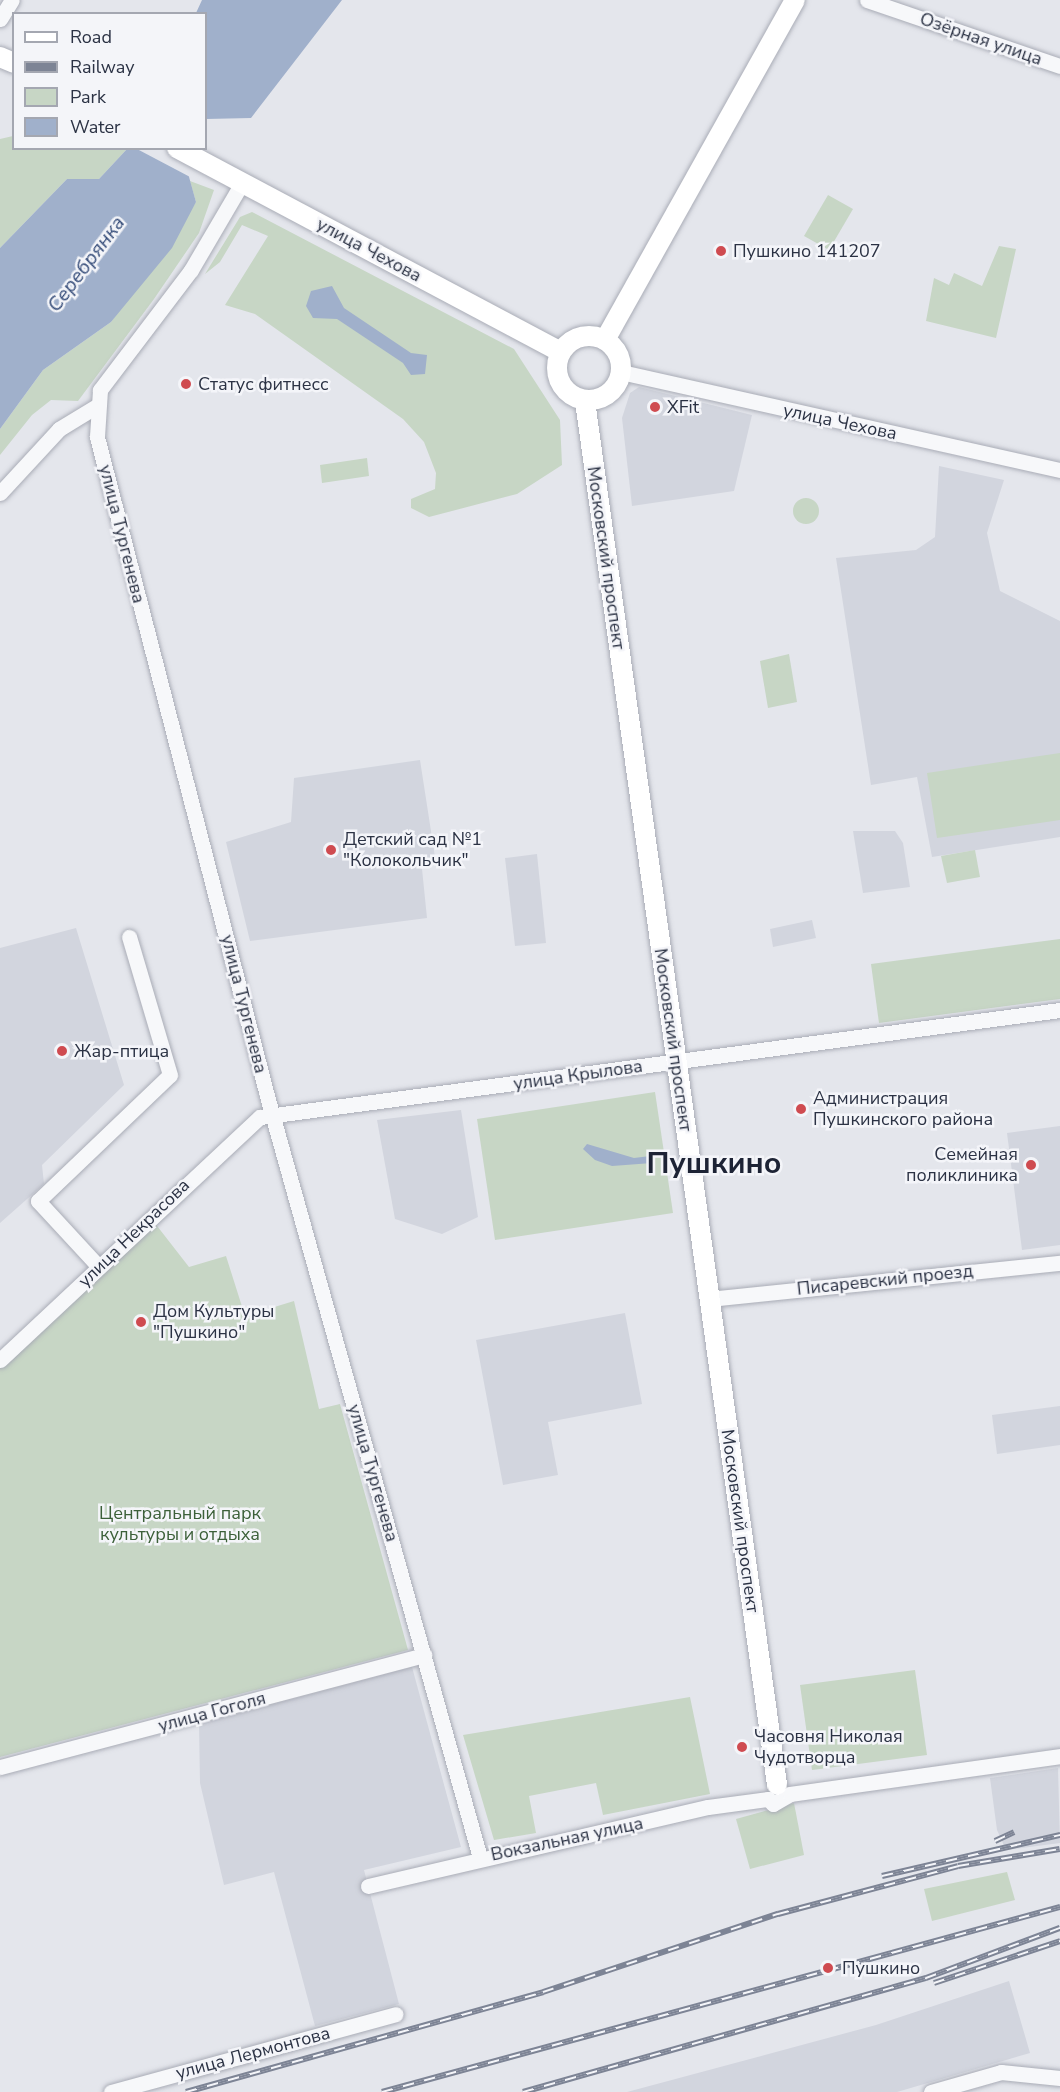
<!DOCTYPE html>
<html>
<head>
<meta charset="utf-8">
<style>
	body { margin:0 }
	#map { position:relative; width:1060px; height:2092px; overflow:hidden; background:#e4e6ec; font-family:"Nunito Sans",sans-serif }
	div>[style] { position:absolute }
	.built>* { inset:0; background:#d2d5de }
	.green>* { inset:0; background:#c7d6c5 }
	.round { border-radius:50% }
	.water>* { inset:0; background:#a0b0cb }
	.pier>* { inset:0; background:#e4e6ec }
	.roads { filter:drop-shadow(0 0 2px #a9acb6) drop-shadow(0 0 2px #a9acb6) }
	.minor>* { height:15px; margin:-7.5px; padding:0 7.5px; transform-origin:7.5px; border-radius:7.5px; background:#f7f8fa }
	.major>* { height:20px; margin:-10px; padding:0 10px; transform-origin:10px; border-radius:10px; background:#fff }
	.major>.ring { margin:-10px; padding:0; box-sizing:content-box; background:none; border:20px solid #fff; border-radius:50% }
	.rail>* { height:6px; margin-top:-3px; transform-origin:0; background:repeating-linear-gradient(90deg,#f4f5f9 0 11px,#7d8495 0 22px); box-sizing:border-box; border-block:2px solid #7d8495 }
	.dots>* { width:16px; height:16px; translate:-50% -50%; box-sizing:border-box; border:3px solid #f4f5f9; border-radius:50% }
	span { translate:-50% -50%; white-space:nowrap; text-align:center; line-height:1.15; -webkit-text-stroke:5px #f4f5f9; paint-order:stroke }
	.street-label { font-size:18px; color:#2b3244 }
	.poi-label { font-size:18px; color:#2b3244 }
	.left { translate:0 -50%; text-align:left }
	.right { translate:-100% -50%; text-align:right }
	.park-label { font-size:18px; color:#3c6039 }
	.water-label { font-size:20px; color:#354c79; font-style:italic }
	.town-label { font-size:30px; color:#1d2335; font-weight:700 }
	.legend { position:absolute; left:12px; top:12px; width:195px; height:138px; box-sizing:border-box; background:#f4f5f9; border:2px solid #a4a7b1; margin:0; padding:8px 10px; list-style:none; font-size:18px; color:#2b3244 }
	.legend li { display:flex; align-items:center; gap:12px; height:30px }
	.legend b { width:30px; border:2px solid #a4a7b1 }
</style>
</head>
<body>
<div id="map">
	<div class="built">
		<i style="clip-path:polygon(639px 387px,752px 415px,734px 491px,632px 506px,622px 418px,630px 393px)"></i>
		<i style="clip-path:polygon(939px 466px,1004px 480px,987px 533px,1000px 591px,1060px 621px,1060px 837px,932px 857px,917px 777px,871px 785px,836px 558px,916px 550px,935px 537px)"></i>
		<i style="clip-path:polygon(420px 760px,435px 857px,421px 859px,427px 918px,250px 941px,226px 842px,291px 822px,294px 778px)"></i>
		<i style="clip-path:polygon(853px 831px,895px 831px,903px 843px,910px 887px,863px 893px)"></i>
		<i style="clip-path:polygon(537px 854px,546px 943px,515px 946px,505px 858px)"></i>
		<i style="clip-path:polygon(812px 920px,816px 938px,773px 947px,770px 929px)"></i>
		<i style="clip-path:polygon(76px 928px,124px 1085px,42px 1165px,44px 1184px,0 1223px,0 948px)"></i>
		<i style="clip-path:polygon(461px 1110px,478px 1217px,442px 1234px,395px 1219px,377px 1120px)"></i>
		<i style="clip-path:polygon(1060px 1126px,1060px 1245px,1022px 1250px,1007px 1133px)"></i>
		<i style="clip-path:polygon(625px 1313px,642px 1404px,548px 1422px,558px 1475px,503px 1485px,476px 1340px)"></i>
		<i style="clip-path:polygon(1060px 1406px,1060px 1445px,997px 1454px,992px 1415px)"></i>
		<i style="clip-path:polygon(412px 1667px,461px 1847px,364px 1870px,399px 2004px,315px 2026px,274px 1872px,224px 1885px,200px 1783px,199px 1724px)"></i>
		<i style="clip-path:polygon(1058px 1768px,1060px 1843px,1006px 1850px,997px 1830px,990px 1778px)"></i>
		<i style="clip-path:polygon(1009px 1981px,1030px 2053px,897px 2092px,627px 2092px,876px 2025px)"></i>
	</div>
	<div class="green">
		<i style="clip-path:polygon(13px 136px,14px 148px,127px 149px,99px 179px,67px 179px,0 248px,0 139px)"></i>
		<i style="clip-path:polygon(190px 181px,214px 190px,199px 233px,154px 299px,78px 401px,51px 400px,32px 415px,0 455px,0 429px,43px 370px,111px 322px,196px 202px)"></i>
		<i style="clip-path:polygon(828px 195px,853px 209px,829px 250px,804px 236px)"></i>
		<i style="clip-path:polygon(252px 212px,514px 349px,560px 420px,562px 465px,517px 494px,429px 517px,411px 508px,411px 499px,435px 489px,436px 473px,424px 442px,403px 419px,255px 314px,225px 305px,268px 236px,242px 225px,220px 262px,205px 274px,240px 217px)"></i>
		<i style="clip-path:polygon(999px 246px,1016px 249px,996px 338px,926px 321px,934px 278px,949px 285px,954px 273px,982px 286px)"></i>
		<i style="clip-path:polygon(367px 458px,369px 476px,322px 483px,320px 465px)"></i>
		<i class="round" style="left:793px;top:498px;width:26px;height:26px"></i>
		<i style="clip-path:polygon(789px 654px,797px 702px,768px 708px,760px 661px)"></i>
		<i style="clip-path:polygon(1060px 753px,1060px 820px,937px 838px,927px 773px)"></i>
		<i style="clip-path:polygon(975px 850px,980px 877px,947px 883px,941px 856px)"></i>
		<i style="clip-path:polygon(1060px 939px,1060px 999px,879px 1023px,871px 964px)"></i>
		<i style="clip-path:polygon(655px 1092px,673px 1213px,495px 1240px,477px 1119px)"></i>
		<i style="clip-path:polygon(154px 1222px,189px 1267px,226px 1256px,245px 1316px,294px 1301px,319px 1409px,340px 1404px,408px 1650px,0 1757px,0 1367px)"></i>
		<i style="clip-path:polygon(915px 1670px,927px 1755px,812px 1770px,800px 1685px)"></i>
		<i style="clip-path:polygon(690px 1697px,710px 1794px,603px 1815px,596px 1783px,529px 1796px,536px 1833px,494px 1840px,463px 1735px)"></i>
		<i style="clip-path:polygon(794px 1803px,804px 1855px,750px 1869px,736px 1819px)"></i>
		<i style="clip-path:polygon(1007px 1872px,1015px 1900px,932px 1921px,924px 1889px)"></i>
	</div>
	<div class="water">
		<i style="clip-path:polygon(202px 0,342px 0,251px 118px,206px 119px,206px 14px,196px 13px)"></i>
		<i style="clip-path:polygon(127px 149px,192px 149px,186px 166px,196px 202px,172px 248px,111px 322px,43px 370px,0 429px,0 248px,67px 179px,99px 179px)"></i>
		<i style="clip-path:polygon(332px 286px,344px 308px,411px 353px,427px 355px,425px 374px,411px 375px,403px 363px,337px 319px,313px 318px,306px 306px,311px 291px)"></i>
		<i style="clip-path:polygon(587px 1144px,634px 1158px,650px 1156px,652px 1163px,612px 1166px,595px 1160px,583px 1149px)"></i>
	</div>
	<div class="pier">
		<i style="clip-path:polygon(195px 148px,189px 166px,192px 178px,137px 149px)"></i>
	</div>
	<div class="roads">
		<div class="minor">
			<i style="left:867px;top:0;width:204px;rotate:18.9deg"></i>
			<i style="left:0;top:19px;width:22px;rotate:-58deg"></i>
			<i style="left:242px;top:183px;width:101px;rotate:120.4deg"></i>
			<i style="left:191px;top:270px;width:151px;rotate:127.2deg"></i>
			<i style="left:100px;top:390px;width:47px;rotate:93.7deg"></i>
			<i style="left:97px;top:437px;width:681px;rotate:75.53deg"></i>
			<i style="left:267px;top:1096px;width:791px;rotate:74.38deg"></i>
			<i style="left:621px;top:372px;width:450px;rotate:12.6deg"></i>
			<i style="left:0;top:493px;width:87px;rotate:-47.3deg"></i>
			<i style="left:59px;top:429px;width:42px;rotate:-31.4deg"></i>
			<i style="left:99px;top:1267px;width:90px;rotate:-132.7deg"></i>
			<i style="left:38px;top:1201px;width:182px;rotate:-43.7deg"></i>
			<i style="left:170px;top:1075px;width:144px;rotate:-106.5deg"></i>
			<i style="left:709px;top:1299px;width:353px;rotate:-5.9deg"></i>
			<i style="left:0;top:1360px;width:356px;rotate:-43.1deg"></i>
			<i style="left:260px;top:1117px;width:807px;rotate:-7.62deg"></i>
			<i style="left:0;top:1767px;width:439px;rotate:-14.8deg"></i>
			<i style="left:368px;top:1886px;width:349px;rotate:-13.1deg"></i>
			<i style="left:708px;top:1807px;width:61px;rotate:-7.6deg"></i>
			<i style="left:768px;top:1799px;width:7px;rotate:45deg"></i>
			<i style="left:773px;top:1804px;width:20px;rotate:-30deg"></i>
			<i style="left:790px;top:1794px;width:273px;rotate:-8deg"></i>
			<i style="left:111px;top:2092px;width:295px;rotate:-15.3deg"></i>
			<i style="left:931px;top:2092px;width:73px;rotate:-15.9deg"></i>
			<i style="left:1001px;top:2072px;width:59px;rotate:5.8deg"></i>
		</div>
		<div class="major">
			<i style="left:0;top:57px;width:15px;rotate:23deg"></i>
			<i style="left:177px;top:148px;width:434px;rotate:28deg"></i>
			<i class="ring" style="left:557px;top:336px;width:44px;height:44px"></i>
			<i style="left:605px;top:340px;width:389px;rotate:-60.8deg"></i>
			<i style="left:585px;top:401px;width:1397px;rotate:82.1deg"></i>
		</div>
	</div>
	<div class="rail">
		<i style="left:995px;top:1841px;width:21px;rotate:-25deg"></i>
		<i style="left:882px;top:1876px;width:183px;rotate:-13deg"></i>
		<i style="left:934px;top:1983px;width:133px;rotate:-18.4deg"></i>
		<i style="left:186px;top:2092px;width:371px;rotate:-15.6deg"></i>
		<i style="left:543px;top:1992px;width:248px;rotate:-18.4deg"></i>
		<i style="left:778px;top:1914px;width:186px;rotate:-14.9deg"></i>
		<i style="left:958px;top:1866px;width:103px;rotate:-9.5deg"></i>
		<i style="left:382px;top:2092px;width:703px;rotate:-15.26deg"></i>
		<i style="left:523px;top:2092px;width:419px;rotate:-15.8deg"></i>
		<i style="left:926px;top:1978px;width:143px;rotate:-20.5deg"></i>
	</div>
	<div class="dots">
		<i style="left:721px;top:251px;background:#cf4b50"></i>
		<i style="left:186px;top:384px;background:#cf4b50"></i>
		<i style="left:655px;top:407px;background:#cf4b50"></i>
		<i style="left:331px;top:850px;background:#cf4b50"></i>
		<i style="left:62px;top:1051px;background:#cf4b50"></i>
		<i style="left:801px;top:1109px;background:#cf4b50"></i>
		<i style="left:1031px;top:1165px;background:#cf4b50"></i>
		<i style="left:141px;top:1322px;background:#cf4b50"></i>
		<i style="left:742px;top:1747px;background:#cf4b50"></i>
		<i style="left:828px;top:1968px;background:#cf4b50"></i>
	</div>
	<div class="street-label">
		<span style="left:981px;top:39px;rotate:19deg">Озёрная улица</span>
		<span style="left:369px;top:250px;rotate:28deg">улица Чехова</span>
		<span style="left:840px;top:422px;rotate:12deg">улица Чехова</span>
		<span style="left:122px;top:534px;rotate:76deg">улица Тургенева</span>
		<span style="left:606px;top:558px;rotate:82deg">Московский проспект</span>
		<span style="left:244px;top:1004px;rotate:76deg">улица Тургенева</span>
		<span style="left:673px;top:1040px;rotate:82deg">Московский проспект</span>
		<span style="left:578px;top:1075px;rotate:-8deg">улица Крылова</span>
		<span style="left:134px;top:1233px;rotate:-44deg">улица Некрасова</span>
		<span style="left:885px;top:1280px;rotate:-6deg">Писаревский проезд</span>
		<span style="left:373px;top:1473px;rotate:74deg">улица Тургенева</span>
		<span style="left:740px;top:1521px;rotate:82deg">Московский проспект</span>
		<span style="left:212px;top:1712px;rotate:-15deg">улица Гоголя</span>
		<span style="left:567px;top:1839px;rotate:-12deg">Вокзальная улица</span>
		<span style="left:253px;top:2053px;rotate:-15deg">улица Лермонтова</span>
	</div>
	<div class="poi-label">
		<span class="left" style="left:733px;top:251px">Пушкино 141207</span>
		<span class="left" style="left:198px;top:384px">Статус фитнесс</span>
		<span class="left" style="left:667px;top:407px">XFit</span>
		<span class="left" style="left:343px;top:850px">Детский сад №1<br>"Колокольчик"</span>
		<span class="left" style="left:74px;top:1051px">Жар-птица</span>
		<span class="left" style="left:813px;top:1109px">Администрация<br>Пушкинского района</span>
		<span class="right" style="left:1018px;top:1165px">Семейная<br>поликлиника</span>
		<span class="left" style="left:153px;top:1322px">Дом Культуры<br>"Пушкино"</span>
		<span class="left" style="left:754px;top:1747px">Часовня Николая<br>Чудотворца</span>
		<span class="left" style="left:842px;top:1968px">Пушкино</span>
	</div>
	<div class="park-label">
		<span style="left:180px;top:1524px">Центральный парк<br>культуры и отдыха</span>
	</div>
	<div class="water-label">
		<span style="left:86px;top:264px;rotate:-53deg">Серебрянка</span>
	</div>
	<div class="town-label">
		<span style="left:714px;top:1164px">Пушкино</span>
	</div>
	<ul class="legend">
	<li><b style="height:8px;background:#fff"></b>Road</li>
	<li><b style="height:8px;background:#7d8495"></b>Railway</li>
	<li><b style="height:16px;background:#c7d6c5"></b>Park</li>
	<li><b style="height:16px;background:#a0b0cb"></b>Water</li>
	</ul>
</div>
</body>
</html>
